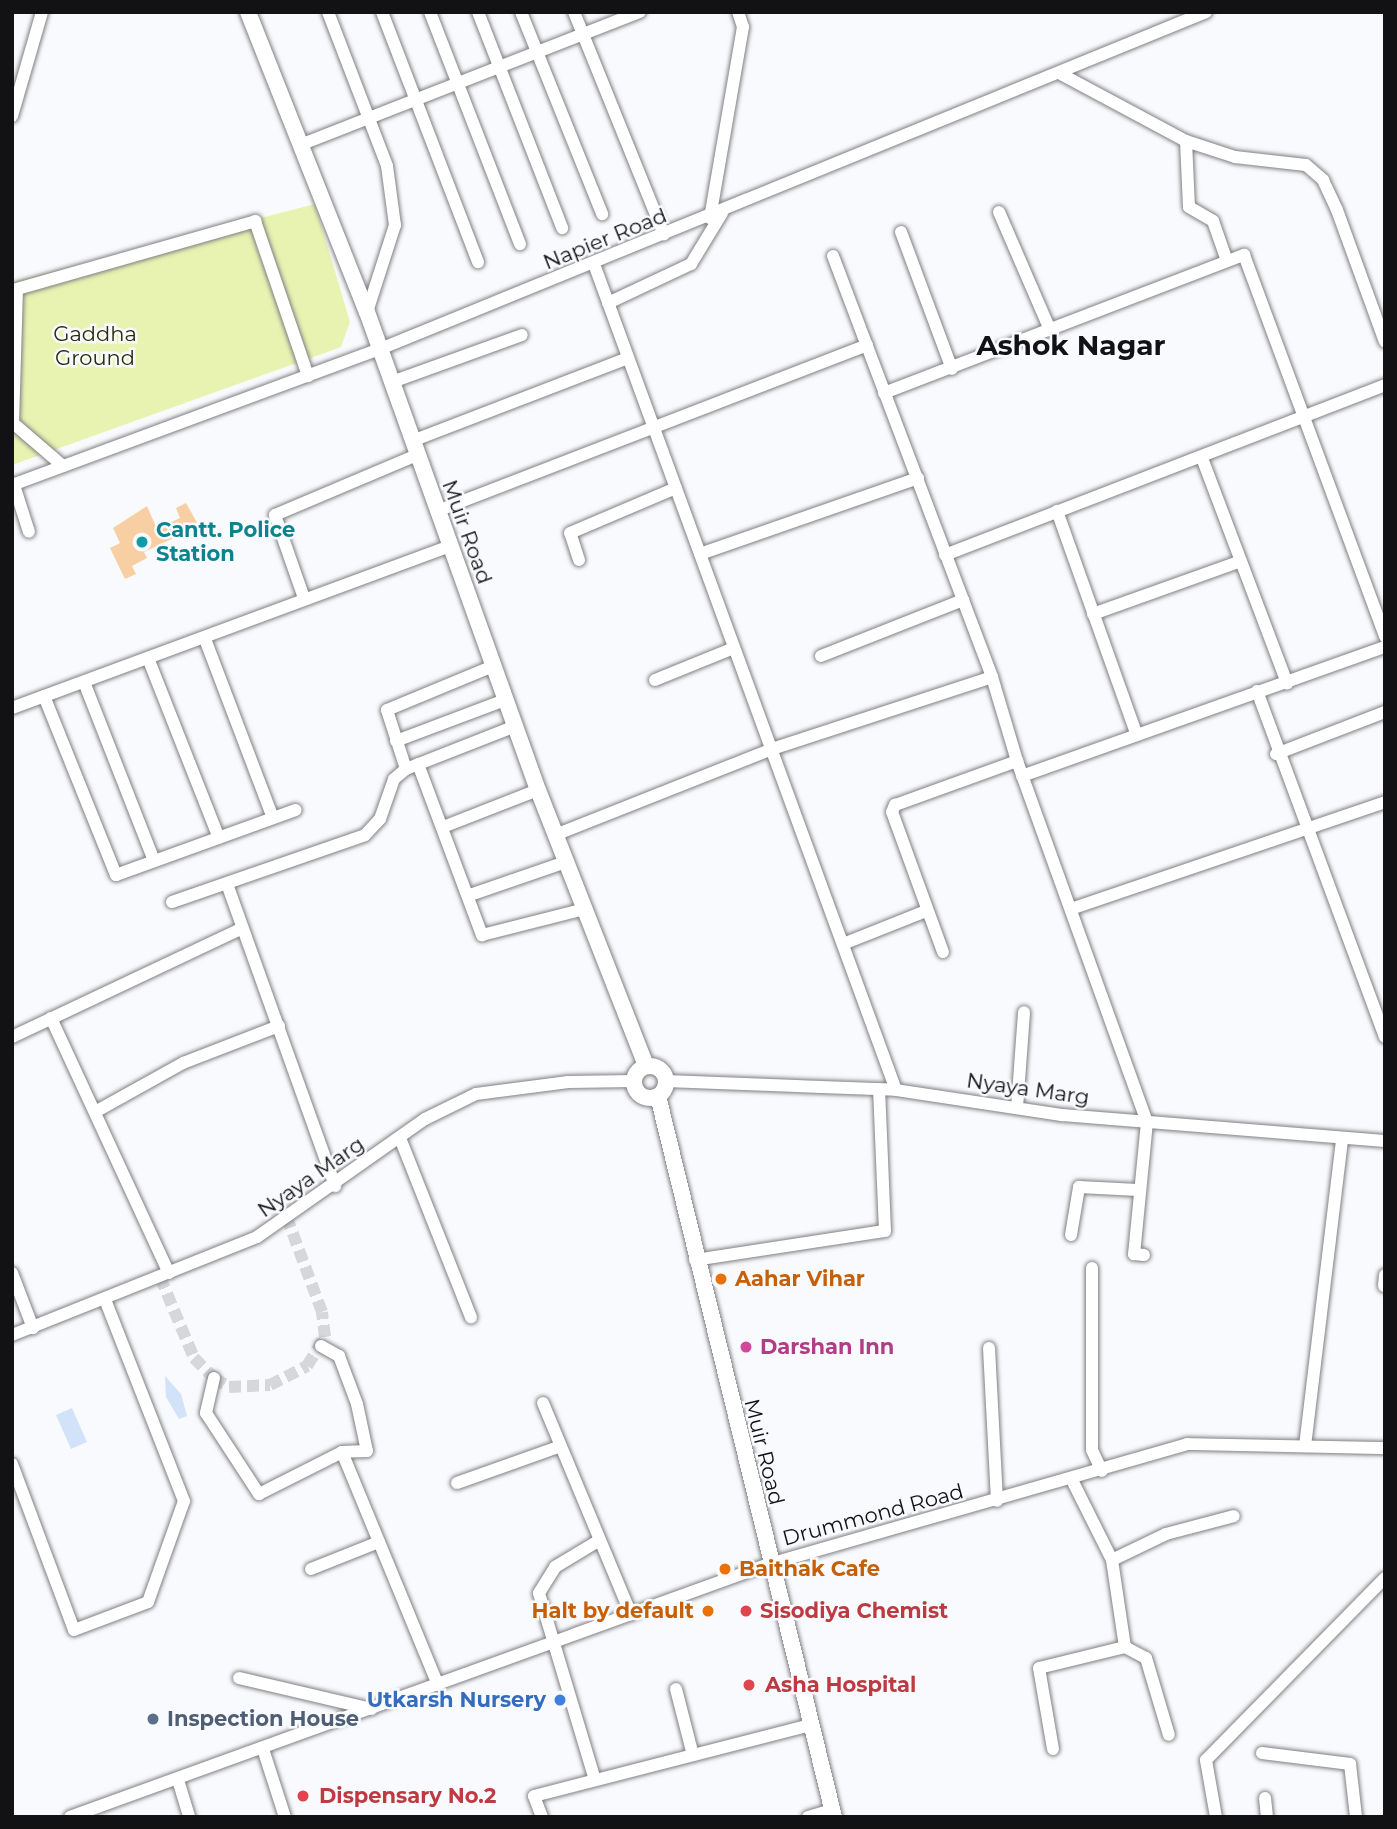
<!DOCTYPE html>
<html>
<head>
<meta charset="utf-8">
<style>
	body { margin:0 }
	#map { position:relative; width:1397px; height:1829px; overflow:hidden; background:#f9fafd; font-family:Montserrat,sans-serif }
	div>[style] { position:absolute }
	.green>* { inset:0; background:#e8f2b1 }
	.water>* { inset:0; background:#d1e2f9 }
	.building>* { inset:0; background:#f8cea3 }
	.minor-tunnel>* { height:12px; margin-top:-6px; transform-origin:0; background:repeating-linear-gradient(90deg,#d6d7da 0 12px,transparent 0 18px) }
	.roads { filter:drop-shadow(0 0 2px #808083) drop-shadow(0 0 2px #808083) }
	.minor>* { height:12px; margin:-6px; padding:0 6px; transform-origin:6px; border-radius:6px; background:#fff }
	.major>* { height:16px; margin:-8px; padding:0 8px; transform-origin:8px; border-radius:8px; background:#fff }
	.major>.ring { margin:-8px; padding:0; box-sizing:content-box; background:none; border:16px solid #fff; border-radius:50% }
	.dots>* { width:19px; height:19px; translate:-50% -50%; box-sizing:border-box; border:4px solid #f9fafd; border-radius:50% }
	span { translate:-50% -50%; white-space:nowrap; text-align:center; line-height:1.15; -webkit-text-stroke:5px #f9fafd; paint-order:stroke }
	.street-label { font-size:21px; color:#121214 }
	.park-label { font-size:21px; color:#282c0d }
	.culture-label { font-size:21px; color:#0d838f; font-weight:700 }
	.left { translate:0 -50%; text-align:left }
	.food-label { font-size:21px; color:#c56008; font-weight:700 }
	.right { translate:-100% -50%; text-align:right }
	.hotel-label { font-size:21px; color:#b23c85; font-weight:700 }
	.health-label { font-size:21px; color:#be3a42; font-weight:700 }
	.shop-label { font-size:21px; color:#366cbe; font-weight:700 }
	.service-label { font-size:21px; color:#4e5e75; font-weight:700 }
	.district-label { font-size:28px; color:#121214; font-weight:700 }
	.frame { position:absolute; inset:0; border:14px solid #121214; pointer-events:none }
</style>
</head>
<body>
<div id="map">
	<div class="green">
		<i style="clip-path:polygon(315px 204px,350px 322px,341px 347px,12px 465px,12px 282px)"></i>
	</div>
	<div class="water">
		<i style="clip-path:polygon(165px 1376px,181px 1394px,187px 1416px,179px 1419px,166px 1397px)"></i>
		<i style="clip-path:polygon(72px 1408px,87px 1442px,71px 1449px,56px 1415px)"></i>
	</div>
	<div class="building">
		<i style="clip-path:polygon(186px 503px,199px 526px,144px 552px,147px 558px,132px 566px,136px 574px,125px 579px,110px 548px,120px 543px,113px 528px,147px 506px,157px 529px,180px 518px,176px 508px)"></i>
	</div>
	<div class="minor-tunnel">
		<i style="left:160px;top:1277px;width:88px;rotate:67.2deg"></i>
		<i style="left:194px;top:1358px;width:28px;rotate:45deg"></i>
		<i style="left:214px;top:1378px;width:17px;rotate:31deg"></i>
		<i style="left:229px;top:1387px;width:41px;rotate:-2.8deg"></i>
		<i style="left:270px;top:1385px;width:42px;rotate:-27.2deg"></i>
		<i style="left:307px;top:1366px;width:34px;rotate:-58deg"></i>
		<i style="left:325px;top:1337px;width:25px;rotate:-97deg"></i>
		<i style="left:322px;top:1312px;width:100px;rotate:-110.4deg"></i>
	</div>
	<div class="roads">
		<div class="minor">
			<i style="left:328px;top:12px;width:165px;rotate:69deg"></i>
			<i style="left:387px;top:166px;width:60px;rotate:82.3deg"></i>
			<i style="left:395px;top:225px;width:91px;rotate:107.8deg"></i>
			<i style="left:382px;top:12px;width:268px;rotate:69deg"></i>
			<i style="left:430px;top:12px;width:249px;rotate:68.8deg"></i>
			<i style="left:478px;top:12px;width:232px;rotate:68.7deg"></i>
			<i style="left:521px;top:12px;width:218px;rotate:68.1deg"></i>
			<i style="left:574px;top:12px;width:240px;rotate:68deg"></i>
			<i style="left:1059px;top:73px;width:144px;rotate:28.2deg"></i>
			<i style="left:1186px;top:141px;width:52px;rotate:18.1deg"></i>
			<i style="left:1235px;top:157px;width:71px;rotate:6.4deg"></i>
			<i style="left:1306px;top:165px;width:23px;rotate:41deg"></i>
			<i style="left:1323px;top:180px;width:33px;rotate:65deg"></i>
			<i style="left:1337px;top:210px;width:140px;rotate:70deg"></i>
			<i style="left:12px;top:116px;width:108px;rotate:-73.9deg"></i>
			<i style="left:1186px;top:141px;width:66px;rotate:87.4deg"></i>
			<i style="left:1189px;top:207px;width:28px;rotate:30deg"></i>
			<i style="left:1213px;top:221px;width:42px;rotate:70.7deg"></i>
			<i style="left:300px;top:145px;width:365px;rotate:-21.4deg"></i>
			<i style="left:999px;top:212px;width:129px;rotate:66.6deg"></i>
			<i style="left:710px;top:218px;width:194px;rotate:-80.2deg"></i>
			<i style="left:743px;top:27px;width:16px;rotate:-108deg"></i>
			<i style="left:901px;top:232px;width:146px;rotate:69.6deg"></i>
			<i style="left:833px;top:256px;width:450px;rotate:69.3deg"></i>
			<i style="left:992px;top:677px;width:88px;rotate:73.4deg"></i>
			<i style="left:1017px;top:761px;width:384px;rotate:70.2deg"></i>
			<i style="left:1147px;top:1122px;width:133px;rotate:95.6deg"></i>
			<i style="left:1134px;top:1254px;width:10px;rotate:6deg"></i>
			<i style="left:594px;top:264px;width:879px;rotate:69.92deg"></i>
			<i style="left:608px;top:303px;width:92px;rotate:-25.2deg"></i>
			<i style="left:691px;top:264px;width:60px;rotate:-58.7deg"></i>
			<i style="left:392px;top:382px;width:138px;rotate:-19.9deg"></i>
			<i style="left:884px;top:393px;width:386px;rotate:-21deg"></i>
			<i style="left:1244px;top:255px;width:407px;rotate:69.7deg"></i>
			<i style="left:412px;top:441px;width:231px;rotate:-21deg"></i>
			<i style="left:1202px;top:458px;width:241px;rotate:69.3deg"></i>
			<i style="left:63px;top:466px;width:66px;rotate:-139.3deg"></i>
			<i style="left:13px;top:423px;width:134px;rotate:-88.3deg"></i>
			<i style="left:17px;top:289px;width:248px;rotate:-15.9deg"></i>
			<i style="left:255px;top:221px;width:164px;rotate:71.1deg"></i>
			<i style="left:12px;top:485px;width:392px;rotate:-20.3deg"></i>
			<i style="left:380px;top:349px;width:892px;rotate:-22.19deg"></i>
			<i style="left:14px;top:485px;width:49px;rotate:72.3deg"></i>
			<i style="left:437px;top:511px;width:461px;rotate:-21.1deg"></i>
			<i style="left:1057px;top:511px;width:236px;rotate:70.4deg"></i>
			<i style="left:700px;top:554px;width:231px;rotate:-19.2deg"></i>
			<i style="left:945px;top:555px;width:472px;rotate:-21.1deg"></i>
			<i style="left:579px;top:560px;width:28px;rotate:-108deg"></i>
			<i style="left:570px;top:533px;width:115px;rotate:-23deg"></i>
			<i style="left:304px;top:598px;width:88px;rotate:-109.3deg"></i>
			<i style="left:275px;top:515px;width:154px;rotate:-22.9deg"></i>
			<i style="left:1093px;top:614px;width:157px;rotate:-19.7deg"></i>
			<i style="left:205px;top:639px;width:191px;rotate:69.2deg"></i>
			<i style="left:821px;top:656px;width:153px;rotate:-21.5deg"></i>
			<i style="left:148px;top:658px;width:193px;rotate:68.5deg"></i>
			<i style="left:655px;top:680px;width:85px;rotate:-22.1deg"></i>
			<i style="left:84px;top:682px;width:192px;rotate:68.6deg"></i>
			<i style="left:1257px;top:691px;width:369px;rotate:69.7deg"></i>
			<i style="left:44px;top:696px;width:193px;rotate:68.1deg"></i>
			<i style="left:116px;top:875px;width:191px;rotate:-19.9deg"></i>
			<i style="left:12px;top:708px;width:466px;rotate:-20.3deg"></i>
			<i style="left:396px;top:741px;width:116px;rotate:-20.6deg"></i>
			<i style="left:1276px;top:754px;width:117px;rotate:-21.1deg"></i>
			<i style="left:418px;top:764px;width:183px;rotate:69.5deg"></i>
			<i style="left:482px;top:935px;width:106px;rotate:-14.2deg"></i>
			<i style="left:406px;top:769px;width:62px;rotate:-107.9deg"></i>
			<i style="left:387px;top:710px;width:115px;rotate:-22.5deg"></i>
			<i style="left:1022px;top:776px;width:385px;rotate:-19.6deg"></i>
			<i style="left:443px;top:827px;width:102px;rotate:-21.3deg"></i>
			<i style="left:555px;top:835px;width:233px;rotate:-21.6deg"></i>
			<i style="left:772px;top:749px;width:231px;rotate:-18.1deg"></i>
			<i style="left:227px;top:884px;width:321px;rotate:70.3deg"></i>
			<i style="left:470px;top:895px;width:102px;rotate:-19deg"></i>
			<i style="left:172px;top:902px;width:204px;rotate:-19.1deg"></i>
			<i style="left:365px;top:835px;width:22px;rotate:-47deg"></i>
			<i style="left:380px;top:819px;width:42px;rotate:-70.7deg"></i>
			<i style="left:394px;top:779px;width:16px;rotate:-40deg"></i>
			<i style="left:406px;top:769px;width:118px;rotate:-21.4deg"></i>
			<i style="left:1071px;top:909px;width:332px;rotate:-18.8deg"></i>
			<i style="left:843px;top:944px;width:89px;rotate:-21.7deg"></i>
			<i style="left:943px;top:952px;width:149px;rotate:-110deg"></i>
			<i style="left:892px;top:812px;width:8px;rotate:-67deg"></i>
			<i style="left:895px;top:805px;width:130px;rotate:-19.8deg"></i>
			<i style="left:51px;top:1018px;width:281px;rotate:65.2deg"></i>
			<i style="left:12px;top:1037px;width:252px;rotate:-25.3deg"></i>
			<i style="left:666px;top:1081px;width:230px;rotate:2.2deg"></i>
			<i style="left:896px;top:1090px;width:168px;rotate:8.6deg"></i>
			<i style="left:1062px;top:1115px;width:324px;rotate:4.6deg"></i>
			<i style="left:1017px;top:1108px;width:96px;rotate:-85.8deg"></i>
			<i style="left:95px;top:1112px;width:101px;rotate:-29.1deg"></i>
			<i style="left:183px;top:1063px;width:103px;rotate:-21.1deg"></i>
			<i style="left:400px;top:1138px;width:193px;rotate:68.4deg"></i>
			<i style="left:1071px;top:1235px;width:49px;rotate:-80.5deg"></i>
			<i style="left:1079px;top:1187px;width:59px;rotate:2.9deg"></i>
			<i style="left:695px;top:1260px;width:192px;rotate:-8.7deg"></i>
			<i style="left:885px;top:1231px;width:142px;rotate:-92.4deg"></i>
			<i style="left:1092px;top:1268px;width:182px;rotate:90deg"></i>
			<i style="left:1092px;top:1450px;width:23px;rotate:65deg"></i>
			<i style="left:12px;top:1273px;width:59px;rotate:69.1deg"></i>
			<i style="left:1384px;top:1286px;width:11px;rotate:-85deg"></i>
			<i style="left:12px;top:1335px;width:264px;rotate:-21.8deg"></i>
			<i style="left:257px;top:1237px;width:205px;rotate:-35.1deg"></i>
			<i style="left:425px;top:1119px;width:57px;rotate:-26.1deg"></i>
			<i style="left:476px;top:1094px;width:93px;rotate:-7.4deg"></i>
			<i style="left:568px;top:1082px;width:66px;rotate:-0.9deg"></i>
			<i style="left:321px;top:1346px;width:21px;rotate:29deg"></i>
			<i style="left:339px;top:1356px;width:51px;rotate:69.4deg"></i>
			<i style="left:357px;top:1404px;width:48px;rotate:78deg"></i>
			<i style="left:367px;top:1451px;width:25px;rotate:178deg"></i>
			<i style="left:342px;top:1452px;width:252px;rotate:67.6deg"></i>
			<i style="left:989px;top:1348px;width:153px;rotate:87deg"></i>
			<i style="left:214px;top:1378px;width:36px;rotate:103deg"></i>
			<i style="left:206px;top:1413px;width:97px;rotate:56.8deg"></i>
			<i style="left:259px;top:1494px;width:93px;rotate:-26.8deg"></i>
			<i style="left:543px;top:1403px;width:229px;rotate:67.4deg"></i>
			<i style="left:1305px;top:1446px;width:310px;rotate:-83.1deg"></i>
			<i style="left:12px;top:1464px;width:177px;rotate:69.5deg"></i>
			<i style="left:74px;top:1630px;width:79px;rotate:-20.7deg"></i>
			<i style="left:148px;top:1602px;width:107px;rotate:-70.4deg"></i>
			<i style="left:184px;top:1501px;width:217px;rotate:-111.4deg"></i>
			<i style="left:1072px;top:1480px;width:89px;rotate:63.4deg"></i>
			<i style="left:1112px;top:1560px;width:88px;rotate:81.5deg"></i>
			<i style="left:1125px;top:1647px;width:24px;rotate:28deg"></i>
			<i style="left:1146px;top:1658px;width:80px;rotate:73.4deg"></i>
			<i style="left:457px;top:1483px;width:110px;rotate:-19.6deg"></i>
			<i style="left:1112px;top:1560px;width:60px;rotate:-25.7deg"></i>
			<i style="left:1166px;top:1534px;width:70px;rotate:-14.8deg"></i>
			<i style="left:311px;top:1569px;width:73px;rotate:-21.7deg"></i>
			<i style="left:239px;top:1678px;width:136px;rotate:13.2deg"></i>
			<i style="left:676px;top:1689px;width:68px;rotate:75.6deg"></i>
			<i style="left:263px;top:1749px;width:71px;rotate:72.1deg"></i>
			<i style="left:1053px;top:1749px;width:82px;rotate:-99.8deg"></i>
			<i style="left:1039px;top:1668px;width:89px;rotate:-13.7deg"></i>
			<i style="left:1262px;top:1753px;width:89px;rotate:7.1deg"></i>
			<i style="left:1350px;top:1764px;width:53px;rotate:83.5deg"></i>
			<i style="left:178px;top:1780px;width:39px;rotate:73deg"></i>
			<i style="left:595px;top:1780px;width:195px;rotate:-106.7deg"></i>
			<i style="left:539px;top:1593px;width:31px;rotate:-58deg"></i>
			<i style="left:555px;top:1567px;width:52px;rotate:-31deg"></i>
			<i style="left:1265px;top:1798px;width:19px;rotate:84deg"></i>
			<i style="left:70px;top:1817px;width:743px;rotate:-19.9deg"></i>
			<i style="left:769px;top:1564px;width:435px;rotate:-16deg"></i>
			<i style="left:1187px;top:1444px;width:198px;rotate:1.2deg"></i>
			<i style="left:542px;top:1817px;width:22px;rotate:-111deg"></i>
			<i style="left:534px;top:1796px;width:286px;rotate:-14.4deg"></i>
			<i style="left:808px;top:1817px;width:25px;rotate:-16deg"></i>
			<i style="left:1216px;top:1817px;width:58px;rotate:-100deg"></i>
			<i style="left:1206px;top:1760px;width:255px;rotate:-45.5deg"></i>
		</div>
		<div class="major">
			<i style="left:248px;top:12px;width:323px;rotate:68.4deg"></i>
			<i style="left:367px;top:312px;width:508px;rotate:70.32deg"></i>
			<i style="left:538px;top:790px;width:296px;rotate:68.6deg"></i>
			<i class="ring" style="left:634px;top:1066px;width:16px;height:16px"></i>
			<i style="left:658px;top:1096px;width:742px;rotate:76.28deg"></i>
		</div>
	</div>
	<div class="dots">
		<i style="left:142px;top:542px;background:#0f9aa8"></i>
		<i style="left:721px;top:1279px;background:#e8710a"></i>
		<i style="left:746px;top:1347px;background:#d1479c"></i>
		<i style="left:725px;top:1569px;background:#e8710a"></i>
		<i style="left:708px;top:1611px;background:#e8710a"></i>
		<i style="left:746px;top:1611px;background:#e0444e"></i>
		<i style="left:749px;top:1685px;background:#e0444e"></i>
		<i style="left:560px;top:1700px;background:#3f7fe0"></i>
		<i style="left:153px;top:1719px;background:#5c6f8a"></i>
		<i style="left:303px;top:1796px;background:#e0444e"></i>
	</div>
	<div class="street-label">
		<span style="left:605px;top:239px;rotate:-22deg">Napier Road</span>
		<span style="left:467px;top:532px;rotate:70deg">Muir Road</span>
		<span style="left:1028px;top:1089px;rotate:8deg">Nyaya Marg</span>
		<span style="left:311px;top:1177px;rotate:-35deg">Nyaya Marg</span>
		<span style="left:764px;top:1452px;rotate:76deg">Muir Road</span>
		<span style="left:873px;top:1515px;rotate:-15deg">Drummond Road</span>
	</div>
	<div class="park-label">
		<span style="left:95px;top:346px">Gaddha<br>Ground</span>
	</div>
	<div class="culture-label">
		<span class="left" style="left:156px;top:542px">Cantt. Police<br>Station</span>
	</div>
	<div class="food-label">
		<span class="left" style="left:735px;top:1279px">Aahar Vihar</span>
		<span class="left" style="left:739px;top:1569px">Baithak Cafe</span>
		<span class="right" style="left:694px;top:1611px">Halt by default</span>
	</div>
	<div class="hotel-label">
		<span class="left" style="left:760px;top:1347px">Darshan Inn</span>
	</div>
	<div class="health-label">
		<span class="left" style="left:760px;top:1611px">Sisodiya Chemist</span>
		<span class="left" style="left:765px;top:1685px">Asha Hospital</span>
		<span class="left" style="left:319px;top:1796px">Dispensary No.2</span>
	</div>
	<div class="shop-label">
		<span class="right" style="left:546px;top:1700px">Utkarsh Nursery</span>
	</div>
	<div class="service-label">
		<span class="left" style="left:167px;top:1719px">Inspection House</span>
	</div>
	<div class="district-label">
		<span style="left:1071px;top:345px">Ashok Nagar</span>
	</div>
	<div class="frame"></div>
</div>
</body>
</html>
